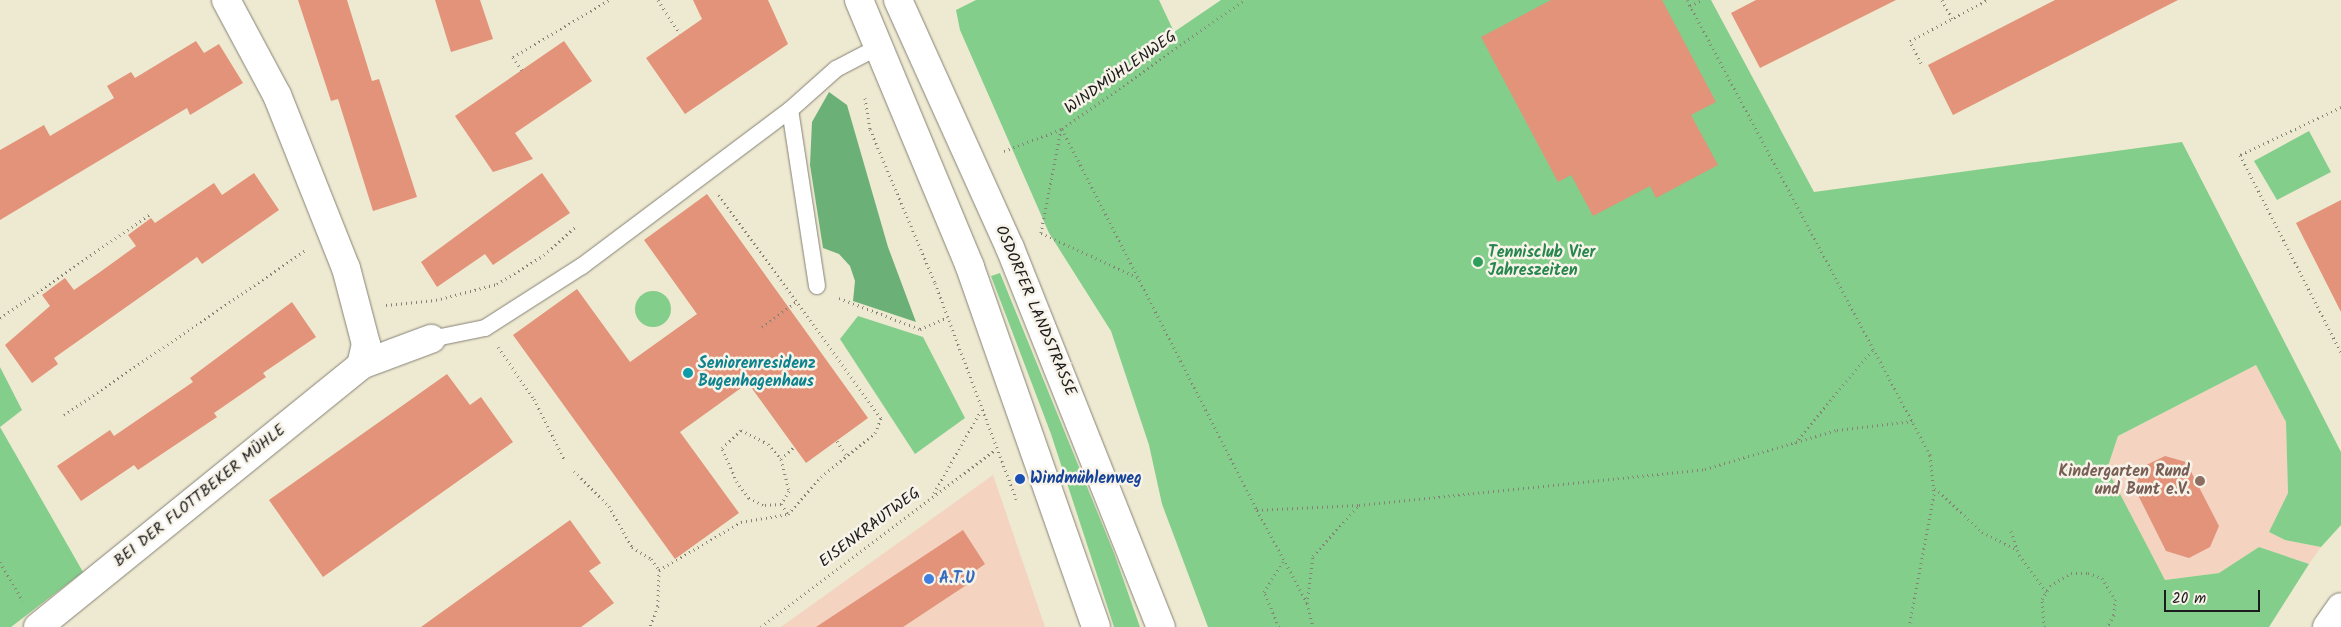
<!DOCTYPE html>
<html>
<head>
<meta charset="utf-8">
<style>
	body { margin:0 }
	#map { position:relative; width:2341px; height:627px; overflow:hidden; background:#eee9d1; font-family:Kalam,sans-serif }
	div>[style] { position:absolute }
	.built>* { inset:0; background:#f4d3c0 }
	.green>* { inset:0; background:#84ce8b }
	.round { border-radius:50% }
	.forest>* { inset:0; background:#6bb177 }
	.building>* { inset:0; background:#e29379 }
	.path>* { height:3px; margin-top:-1.5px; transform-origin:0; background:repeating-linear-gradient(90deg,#858276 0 1px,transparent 0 5px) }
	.roads { filter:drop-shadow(0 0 1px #858276) drop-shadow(0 0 1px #858276) }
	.service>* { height:16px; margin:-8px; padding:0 8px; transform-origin:8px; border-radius:8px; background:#fff }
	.minor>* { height:28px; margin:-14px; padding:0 14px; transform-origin:14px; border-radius:14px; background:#fff }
	.tertiary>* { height:28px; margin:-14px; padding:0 14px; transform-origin:14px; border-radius:14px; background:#fff }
	.primary>* { height:28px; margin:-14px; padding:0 14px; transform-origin:14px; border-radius:14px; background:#fff }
	.dots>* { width:14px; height:14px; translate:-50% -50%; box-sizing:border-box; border:2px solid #f7f3e8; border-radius:50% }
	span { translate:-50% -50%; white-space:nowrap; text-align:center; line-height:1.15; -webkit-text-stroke:5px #f7f3e8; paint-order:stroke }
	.street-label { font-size:16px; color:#1c1c1c }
	.leisure-label { font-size:16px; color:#27864d; font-weight:700 }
	.left { translate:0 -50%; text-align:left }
	.culture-label { font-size:16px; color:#0d838f; font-weight:700 }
	.education-label { font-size:16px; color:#785e54; font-weight:700 }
	.right { translate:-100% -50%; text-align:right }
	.transit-label { font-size:16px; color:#164399; font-weight:700 }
	.shop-label { font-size:16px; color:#366cbe; font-weight:700 }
	.scale { position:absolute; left:2164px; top:590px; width:96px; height:22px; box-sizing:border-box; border:2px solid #1c1c1c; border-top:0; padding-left:6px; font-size:15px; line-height:18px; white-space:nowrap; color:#1c1c1c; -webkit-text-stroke:4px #f7f3e8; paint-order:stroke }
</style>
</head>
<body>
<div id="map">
	<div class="built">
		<i style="clip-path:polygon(2256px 365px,2286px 422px,2288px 493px,2269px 532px,2285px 540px,2321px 547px,2309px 564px,2259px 547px,2219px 573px,2165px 580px,2107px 469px,2118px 436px)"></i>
		<i style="clip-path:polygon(993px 475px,1045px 627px,781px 627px)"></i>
	</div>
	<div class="green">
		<i style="clip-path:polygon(976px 0,1159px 0,1174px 32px,1221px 0,1711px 0,1814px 192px,2182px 142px,2341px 452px,2341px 525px,2321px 547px,2285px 540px,2269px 532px,2288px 493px,2286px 422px,2256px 365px,2118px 436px,2107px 469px,2165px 580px,2219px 573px,2259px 547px,2309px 564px,2269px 627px,1208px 627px,1162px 504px,1149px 445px,1111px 331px,1049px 233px,960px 30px,956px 10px)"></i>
		<i style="clip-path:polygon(2309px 131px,2331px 172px,2277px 200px,2254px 161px)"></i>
		<i style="clip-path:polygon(1000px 273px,1114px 553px,1140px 627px,1114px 627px,1051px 434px,991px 276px)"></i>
		<i class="round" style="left:635px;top:291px;width:36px;height:36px"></i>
		<i style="clip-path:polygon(858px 316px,923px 337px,965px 418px,915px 454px,840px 339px)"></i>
		<i style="clip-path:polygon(0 367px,22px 410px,0 427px)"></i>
		<i style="clip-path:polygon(0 427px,83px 572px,11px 627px,0 627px)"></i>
	</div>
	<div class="forest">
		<i style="clip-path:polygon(829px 92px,847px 105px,888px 247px,916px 322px,853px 301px,855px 281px,850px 266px,839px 254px,823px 248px,810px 165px,812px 122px)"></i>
	</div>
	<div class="building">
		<i style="clip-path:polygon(298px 0,347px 0,372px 81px,379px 79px,417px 197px,373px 211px,338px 99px,331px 101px)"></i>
		<i style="clip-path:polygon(435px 0,480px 0,493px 39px,451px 52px)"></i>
		<i style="clip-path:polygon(693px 0,768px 0,788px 44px,685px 114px,646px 58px,702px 19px)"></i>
		<i style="clip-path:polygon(1551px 0,1662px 0,1716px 102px,1691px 115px,1718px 165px,1656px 198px,1650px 186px,1593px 216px,1571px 175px,1558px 182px,1481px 37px)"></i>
		<i style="clip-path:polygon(1756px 0,1896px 0,1760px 68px,1731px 13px)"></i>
		<i style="clip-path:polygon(2055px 0,2178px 0,1953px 115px,1928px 65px)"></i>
		<i style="clip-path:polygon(196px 41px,204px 53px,219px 44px,243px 83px,190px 115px,187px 108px,0 220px,0 150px,44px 125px,50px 136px,114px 98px,107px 86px,131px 72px,135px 78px)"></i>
		<i style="clip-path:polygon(564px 41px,592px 81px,515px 133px,533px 159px,493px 172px,455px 116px)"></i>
		<i style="clip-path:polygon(254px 173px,279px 210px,202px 264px,197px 257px,54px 358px,58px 364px,32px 383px,5px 345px,50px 306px,42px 295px,65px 278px,74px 290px,100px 272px,136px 246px,128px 235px,151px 218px,155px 223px,214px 183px,222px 195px)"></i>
		<i style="clip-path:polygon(542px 173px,570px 213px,493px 265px,485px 254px,437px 287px,421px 262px)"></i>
		<i style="clip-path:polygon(707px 194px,868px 418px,806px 463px,748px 383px,680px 432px,739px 513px,675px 559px,513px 335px,577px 289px,630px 362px,697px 314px,644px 240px)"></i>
		<i style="clip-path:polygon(2341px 200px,2341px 312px,2296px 223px)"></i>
		<i style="clip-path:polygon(292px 302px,316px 337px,263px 373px,266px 377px,214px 413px,217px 417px,138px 470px,134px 465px,81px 501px,57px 466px,110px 430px,114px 436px,193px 382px,190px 378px)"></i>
		<i style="clip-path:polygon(447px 374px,470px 405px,481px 397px,513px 442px,323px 577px,269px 500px)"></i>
		<i style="clip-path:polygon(2165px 456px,2186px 462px,2219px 526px,2210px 547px,2189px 558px,2166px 551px,2135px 489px,2142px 467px)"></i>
		<i style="clip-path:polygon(570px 520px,601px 563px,589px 571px,614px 603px,581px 627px,421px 627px)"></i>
		<i style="clip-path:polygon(963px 530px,985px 564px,968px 576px,971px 582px,903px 627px,816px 627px)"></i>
	</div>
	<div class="path">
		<i style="left:658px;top:0;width:40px;rotate:57.1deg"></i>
		<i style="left:1687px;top:0;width:516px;rotate:61.89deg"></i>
		<i style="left:1930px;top:455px;width:39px;rotate:84deg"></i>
		<i style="left:1934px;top:494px;width:135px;rotate:100.6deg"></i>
		<i style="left:1942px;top:0;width:21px;rotate:61deg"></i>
		<i style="left:1690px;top:6px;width:13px;rotate:-27deg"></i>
		<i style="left:1921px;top:63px;width:25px;rotate:-117deg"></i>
		<i style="left:1910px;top:41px;width:87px;rotate:-28deg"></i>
		<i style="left:522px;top:70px;width:16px;rotate:-125deg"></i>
		<i style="left:513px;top:57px;width:112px;rotate:-30.7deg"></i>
		<i style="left:865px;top:98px;width:31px;rotate:81deg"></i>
		<i style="left:870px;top:129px;width:167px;rotate:67.1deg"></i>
		<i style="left:935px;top:283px;width:231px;rotate:69.4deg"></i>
		<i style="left:2341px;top:107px;width:112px;rotate:154.6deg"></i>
		<i style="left:2240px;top:155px;width:221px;rotate:62.9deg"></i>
		<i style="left:1061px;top:129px;width:106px;rotate:100.9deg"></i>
		<i style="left:1041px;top:233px;width:108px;rotate:24.7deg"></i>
		<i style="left:1062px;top:129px;width:428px;rotate:62.9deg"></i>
		<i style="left:1257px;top:510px;width:102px;rotate:-2.8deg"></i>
		<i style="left:1359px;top:505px;width:348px;rotate:-5.9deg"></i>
		<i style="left:1705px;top:469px;width:138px;rotate:-16.5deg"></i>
		<i style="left:1837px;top:430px;width:76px;rotate:-6.8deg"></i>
		<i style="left:1004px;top:151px;width:62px;rotate:-20.8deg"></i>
		<i style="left:1062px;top:129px;width:223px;rotate:-35.3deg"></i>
		<i style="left:839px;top:298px;width:87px;rotate:20.9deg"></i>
		<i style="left:920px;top:329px;width:30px;rotate:-23deg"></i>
		<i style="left:386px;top:305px;width:50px;rotate:-5.7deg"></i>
		<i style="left:436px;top:300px;width:63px;rotate:-14.7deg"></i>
		<i style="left:497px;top:284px;width:55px;rotate:-31.7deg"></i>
		<i style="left:544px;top:255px;width:42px;rotate:-42.1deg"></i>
		<i style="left:0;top:318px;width:183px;rotate:-34.7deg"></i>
		<i style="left:762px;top:327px;width:42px;rotate:-36.3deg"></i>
		<i style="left:498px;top:347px;width:63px;rotate:55.3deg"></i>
		<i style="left:534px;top:399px;width:69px;rotate:63.4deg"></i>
		<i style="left:64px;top:415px;width:294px;rotate:-34.3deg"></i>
		<i style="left:837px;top:441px;width:17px;rotate:57deg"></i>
		<i style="left:1795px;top:443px;width:122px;rotate:-50.3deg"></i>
		<i style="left:781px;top:459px;width:33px;rotate:76deg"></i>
		<i style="left:789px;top:491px;width:15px;rotate:122deg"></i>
		<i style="left:781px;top:504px;width:18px;rotate:177deg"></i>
		<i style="left:763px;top:505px;width:16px;rotate:-153deg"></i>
		<i style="left:749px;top:498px;width:20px;rotate:-127deg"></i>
		<i style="left:737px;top:482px;width:37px;rotate:-114deg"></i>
		<i style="left:722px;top:448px;width:26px;rotate:-43deg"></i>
		<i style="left:741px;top:430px;width:30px;rotate:27deg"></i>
		<i style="left:768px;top:444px;width:20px;rotate:49deg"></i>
		<i style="left:781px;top:459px;width:18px;rotate:-43deg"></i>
		<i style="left:574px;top:471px;width:49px;rotate:45deg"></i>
		<i style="left:609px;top:506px;width:47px;rotate:60.7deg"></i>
		<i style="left:632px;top:547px;width:22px;rotate:32deg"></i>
		<i style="left:651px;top:559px;width:14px;rotate:54deg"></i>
		<i style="left:659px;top:570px;width:36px;rotate:92deg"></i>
		<i style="left:658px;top:606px;width:22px;rotate:111deg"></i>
		<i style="left:1935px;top:488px;width:64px;rotate:43.1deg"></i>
		<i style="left:1982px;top:532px;width:39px;rotate:27deg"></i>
		<i style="left:934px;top:493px;width:93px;rotate:-60.4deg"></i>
		<i style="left:781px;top:504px;width:12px;rotate:55deg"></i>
		<i style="left:1257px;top:510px;width:106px;rotate:61.7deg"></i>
		<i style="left:1307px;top:603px;width:25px;rotate:76deg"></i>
		<i style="left:2011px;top:531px;width:25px;rotate:72deg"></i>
		<i style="left:2019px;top:555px;width:46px;rotate:53.9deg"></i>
		<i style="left:0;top:562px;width:45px;rotate:59.5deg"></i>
		<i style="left:659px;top:570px;width:95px;rotate:-30.3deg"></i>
		<i style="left:741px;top:522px;width:48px;rotate:-9.7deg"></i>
		<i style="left:788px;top:514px;width:50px;rotate:-48.3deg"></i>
		<i style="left:821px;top:477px;width:70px;rotate:-39.2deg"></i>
		<i style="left:875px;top:433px;width:16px;rotate:-68deg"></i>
		<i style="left:881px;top:418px;width:276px;rotate:-126deg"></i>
		<i style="left:1307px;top:603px;width:47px;rotate:-82.7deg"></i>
		<i style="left:1313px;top:556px;width:69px;rotate:-48deg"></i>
		<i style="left:761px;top:627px;width:293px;rotate:-37.1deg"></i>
		<i style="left:1279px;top:627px;width:38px;rotate:-113deg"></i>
		<i style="left:1264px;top:592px;width:36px;rotate:-58deg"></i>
		<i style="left:2044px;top:627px;width:28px;rotate:-94deg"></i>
		<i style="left:2042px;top:599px;width:15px;rotate:-58deg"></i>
		<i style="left:2050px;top:586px;width:25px;rotate:-32deg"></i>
		<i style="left:2071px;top:573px;width:17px"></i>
		<i style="left:2088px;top:573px;width:15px;rotate:20deg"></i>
		<i style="left:2102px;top:578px;width:25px;rotate:58deg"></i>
		<i style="left:2115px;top:599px;width:16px;rotate:94deg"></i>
		<i style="left:2114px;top:615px;width:14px;rotate:120deg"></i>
	</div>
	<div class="roads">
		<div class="service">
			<i style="left:817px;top:286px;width:178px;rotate:-98.7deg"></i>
			<i style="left:790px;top:110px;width:62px;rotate:-41.7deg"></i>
			<i style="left:836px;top:69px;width:47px;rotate:-27.6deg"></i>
			<i style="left:431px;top:339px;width:55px;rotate:-11.5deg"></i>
			<i style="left:485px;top:328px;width:115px;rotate:-32.6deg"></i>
			<i style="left:582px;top:266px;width:260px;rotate:-36.9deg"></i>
		</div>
		<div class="minor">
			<i style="left:226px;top:0;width:108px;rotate:61.8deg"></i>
			<i style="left:277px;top:95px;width:186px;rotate:68.3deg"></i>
			<i style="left:346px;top:268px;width:79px;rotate:75.3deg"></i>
			<i style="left:366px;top:344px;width:22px;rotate:103deg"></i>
			<i style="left:38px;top:627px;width:416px;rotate:-39deg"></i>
			<i style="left:361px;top:365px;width:75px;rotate:-20.4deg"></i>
		</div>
		<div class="tertiary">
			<i style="left:2327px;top:627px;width:24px;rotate:-55deg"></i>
		</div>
		<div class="primary">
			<i style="left:859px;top:0;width:289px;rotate:67.4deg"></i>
			<i style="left:970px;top:267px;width:381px;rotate:70.7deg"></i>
			<i style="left:898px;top:0;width:272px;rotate:65.7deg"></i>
			<i style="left:1010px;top:248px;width:408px;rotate:68.3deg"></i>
		</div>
	</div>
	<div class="dots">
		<i style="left:1478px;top:262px;background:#2e9e5b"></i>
		<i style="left:688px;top:373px;background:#0f9aa8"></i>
		<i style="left:1020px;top:479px;background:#1a4fb4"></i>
		<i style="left:2200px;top:481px;background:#8d6e63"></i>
		<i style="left:929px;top:579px;background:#3f7fe0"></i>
	</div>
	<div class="street-label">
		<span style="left:1121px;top:73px;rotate:-35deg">WINDMÜHLENWEG</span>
		<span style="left:1035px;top:311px;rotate:67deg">OSDORFER LANDSTRASSE</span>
		<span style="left:200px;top:496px;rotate:-39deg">BEI DER FLOTTBEKER MÜHLE</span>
		<span style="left:870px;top:528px;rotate:-37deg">EISENKRAUTWEG</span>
	</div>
	<div class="leisure-label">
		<span class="left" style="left:1488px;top:262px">Tennisclub Vier<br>Jahreszeiten</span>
	</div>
	<div class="culture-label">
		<span class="left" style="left:698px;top:373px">Seniorenresidenz<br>Bugenhagenhaus</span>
	</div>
	<div class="education-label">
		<span class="right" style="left:2190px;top:481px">Kindergarten Rund<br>und Bunt e.V.</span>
	</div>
	<div class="transit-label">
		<span class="left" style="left:1030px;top:479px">Windmühlenweg</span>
	</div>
	<div class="shop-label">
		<span class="left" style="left:939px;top:579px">A.T.U</span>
	</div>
	<div class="scale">20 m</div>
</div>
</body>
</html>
